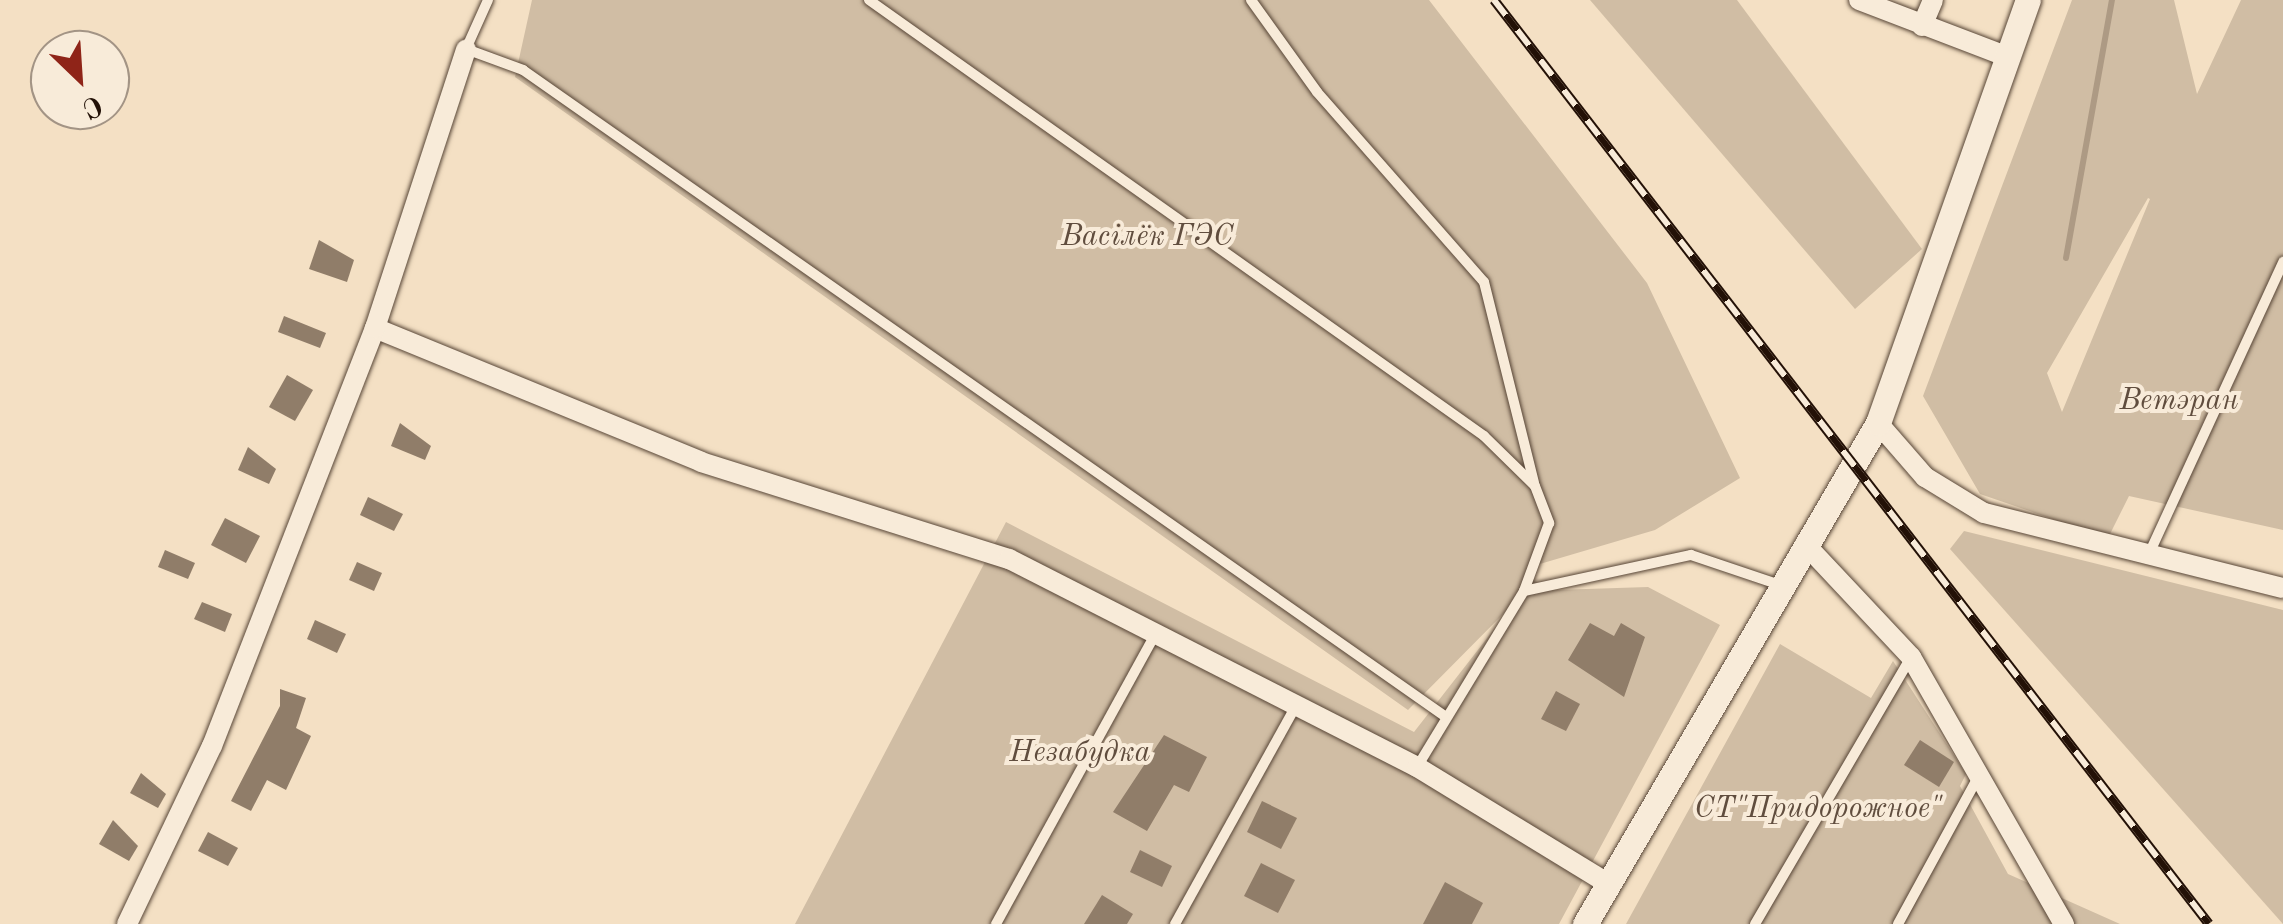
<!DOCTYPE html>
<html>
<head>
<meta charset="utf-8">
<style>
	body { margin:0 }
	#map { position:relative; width:2283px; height:924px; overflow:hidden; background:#f4e0c4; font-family:"Old Standard TT",serif }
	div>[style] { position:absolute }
	.green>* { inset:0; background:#d0bda4 }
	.stream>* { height:6px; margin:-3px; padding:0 3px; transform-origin:3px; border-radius:3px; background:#ad9a84 }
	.building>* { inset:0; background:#907d69 }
	.roads { filter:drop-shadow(0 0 2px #574536) drop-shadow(0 0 2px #574536) }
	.service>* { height:10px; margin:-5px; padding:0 5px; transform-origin:5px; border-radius:5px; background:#f8ebd9 }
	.minor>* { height:20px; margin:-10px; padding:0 10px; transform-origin:10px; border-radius:10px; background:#f8ebd9 }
	.tertiary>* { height:25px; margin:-12.5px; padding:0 12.5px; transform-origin:12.5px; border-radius:12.5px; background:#f8ebd9 }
	.rail>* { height:10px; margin-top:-5px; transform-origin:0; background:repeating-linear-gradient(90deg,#f8ebd9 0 19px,#231107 0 38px); box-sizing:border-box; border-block:2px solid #231107 }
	span { translate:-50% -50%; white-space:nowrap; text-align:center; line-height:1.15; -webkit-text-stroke:8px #f8ebd9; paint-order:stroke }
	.park-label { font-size:30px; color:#604d3e; font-style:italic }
	.north { position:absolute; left:30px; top:30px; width:100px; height:100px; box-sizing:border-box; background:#f8ebd9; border:2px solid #a39485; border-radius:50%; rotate:155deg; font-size:28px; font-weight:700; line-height:40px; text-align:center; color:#231107 }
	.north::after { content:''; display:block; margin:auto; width:35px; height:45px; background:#8f2418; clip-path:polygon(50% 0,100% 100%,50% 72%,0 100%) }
</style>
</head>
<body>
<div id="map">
	<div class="green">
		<i style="clip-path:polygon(532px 0,1429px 0,1647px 283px,1740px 478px,1655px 530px,1533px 566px,1524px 591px,1648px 587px,1720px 625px,1559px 924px,795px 924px,1006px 522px,1414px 732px,1516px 601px,1408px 710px,515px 77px)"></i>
		<i style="clip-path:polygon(1590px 0,1737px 0,1922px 249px,1855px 309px)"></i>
		<i style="clip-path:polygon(evenodd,2072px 0,2174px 0,2197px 94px,2241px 0,2283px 0,2283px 530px,2129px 496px,2108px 538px,1980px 494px,1923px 396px,2072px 0,2148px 198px,2150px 199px,2062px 412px,2047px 373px,2148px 198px)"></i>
		<i style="clip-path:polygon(1964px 531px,2283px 610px,2283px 924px,1950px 549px)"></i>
		<i style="clip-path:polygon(1780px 644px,1871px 698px,1893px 661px,1966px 774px,1960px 786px,2008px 874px,2120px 924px,1626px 924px)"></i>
	</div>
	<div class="stream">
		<i style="left:2066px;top:258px;width:262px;rotate:-79.9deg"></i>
	</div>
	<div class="building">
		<i style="clip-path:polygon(319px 240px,354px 260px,347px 282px,309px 269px)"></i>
		<i style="clip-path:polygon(284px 316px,326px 333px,320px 348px,278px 332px)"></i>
		<i style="clip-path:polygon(287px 375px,313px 390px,295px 421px,269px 407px)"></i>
		<i style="clip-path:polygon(400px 423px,431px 446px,425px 460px,391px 446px)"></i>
		<i style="clip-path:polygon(248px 447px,276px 469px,269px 484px,238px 470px)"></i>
		<i style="clip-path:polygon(368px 497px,403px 514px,394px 531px,360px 515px)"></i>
		<i style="clip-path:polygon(225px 518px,260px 536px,246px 563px,211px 545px)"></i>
		<i style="clip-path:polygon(165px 550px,195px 563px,188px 579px,158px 567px)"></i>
		<i style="clip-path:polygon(357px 562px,382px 573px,374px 591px,349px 580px)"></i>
		<i style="clip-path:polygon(202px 602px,232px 614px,225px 632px,194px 619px)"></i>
		<i style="clip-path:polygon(315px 620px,346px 634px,337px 653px,307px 639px)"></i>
		<i style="clip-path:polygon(1590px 623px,1614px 636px,1621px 623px,1645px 637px,1624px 697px,1568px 660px)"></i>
		<i style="clip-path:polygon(280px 689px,306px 698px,296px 728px,311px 736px,286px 790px,267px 780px,251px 811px,231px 801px,280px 706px)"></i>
		<i style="clip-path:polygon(1556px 691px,1580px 704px,1566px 731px,1541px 719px)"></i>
		<i style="clip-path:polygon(1164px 735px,1207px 757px,1189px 792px,1174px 785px,1147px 831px,1113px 812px)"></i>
		<i style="clip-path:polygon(1920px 740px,1954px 762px,1939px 787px,1904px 765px)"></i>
		<i style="clip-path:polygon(141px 773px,166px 794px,158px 808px,130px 793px)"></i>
		<i style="clip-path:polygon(1262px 801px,1297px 818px,1281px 849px,1247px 832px)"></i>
		<i style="clip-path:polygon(113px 820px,138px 846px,129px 861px,99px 844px)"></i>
		<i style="clip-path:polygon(208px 832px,238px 848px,228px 866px,198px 851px)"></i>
		<i style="clip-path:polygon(1140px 850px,1172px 866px,1162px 887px,1130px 872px)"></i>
		<i style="clip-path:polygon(1261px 863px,1295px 880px,1278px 913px,1244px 896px)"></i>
		<i style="clip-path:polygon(1445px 882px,1483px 903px,1472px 924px,1423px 924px)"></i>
		<i style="clip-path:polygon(1102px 895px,1133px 914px,1127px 924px,1084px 924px)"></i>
	</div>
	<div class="roads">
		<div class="service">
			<i style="left:488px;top:0;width:54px;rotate:114.2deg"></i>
			<i style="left:466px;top:49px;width:61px;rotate:20.2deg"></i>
			<i style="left:523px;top:70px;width:1127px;rotate:35.03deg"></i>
			<i style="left:869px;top:0;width:754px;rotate:35.33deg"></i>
			<i style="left:1484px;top:436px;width:71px;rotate:44.4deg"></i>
			<i style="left:1535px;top:486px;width:40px;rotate:69deg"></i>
			<i style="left:1549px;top:523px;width:72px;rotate:110.2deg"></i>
			<i style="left:1524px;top:591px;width:206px;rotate:121.3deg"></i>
			<i style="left:1251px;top:0;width:113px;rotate:54.3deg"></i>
			<i style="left:1317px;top:92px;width:253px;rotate:48.7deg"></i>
			<i style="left:1484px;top:282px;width:207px;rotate:76deg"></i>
			<i style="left:2148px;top:556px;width:324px;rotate:-65.3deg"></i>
			<i style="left:1524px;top:591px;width:171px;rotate:-12.2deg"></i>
			<i style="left:1691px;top:555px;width:94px;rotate:18.6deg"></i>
			<i style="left:996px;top:924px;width:330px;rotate:-61.2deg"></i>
			<i style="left:1175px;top:924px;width:249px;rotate:-61deg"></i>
			<i style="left:1755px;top:924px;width:309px;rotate:-59.7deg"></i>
			<i style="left:1898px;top:924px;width:167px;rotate:-61.4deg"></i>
		</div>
		<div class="minor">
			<i style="left:1859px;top:0;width:160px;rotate:20.9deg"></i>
			<i style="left:1922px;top:26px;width:28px;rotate:-67deg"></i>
			<i style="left:375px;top:328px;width:352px;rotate:22.3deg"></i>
			<i style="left:701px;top:462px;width:323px;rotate:17.5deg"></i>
			<i style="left:1009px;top:559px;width:458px;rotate:27deg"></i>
			<i style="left:1417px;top:767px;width:223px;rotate:31.4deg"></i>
			<i style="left:1878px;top:423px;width:72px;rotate:49deg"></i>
			<i style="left:1925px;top:477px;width:69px;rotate:31.4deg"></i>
			<i style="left:1984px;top:513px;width:308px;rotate:14.1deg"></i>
			<i style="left:1805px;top:544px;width:155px;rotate:46.8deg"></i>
			<i style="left:1911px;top:657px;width:308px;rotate:60.2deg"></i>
			<i style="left:127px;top:924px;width:197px;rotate:-64.5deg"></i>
			<i style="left:212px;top:746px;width:449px;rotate:-68.7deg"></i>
			<i style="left:375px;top:328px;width:293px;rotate:-71.9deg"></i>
		</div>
		<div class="tertiary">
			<i style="left:1585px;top:924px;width:580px;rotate:-59.68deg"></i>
			<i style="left:1878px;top:423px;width:449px;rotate:-70.5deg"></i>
		</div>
	</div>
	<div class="rail">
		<i style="left:1494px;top:0;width:1168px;rotate:52.27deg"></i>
	</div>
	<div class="park-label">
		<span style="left:1147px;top:237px">Васілёк ГЭС</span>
		<span style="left:2179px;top:401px">Ветэран</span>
		<span style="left:1080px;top:753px">Незабудка</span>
		<span style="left:1818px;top:809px">СТ"Придорожное"</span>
	</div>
	<div class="north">С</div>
</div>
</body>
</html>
